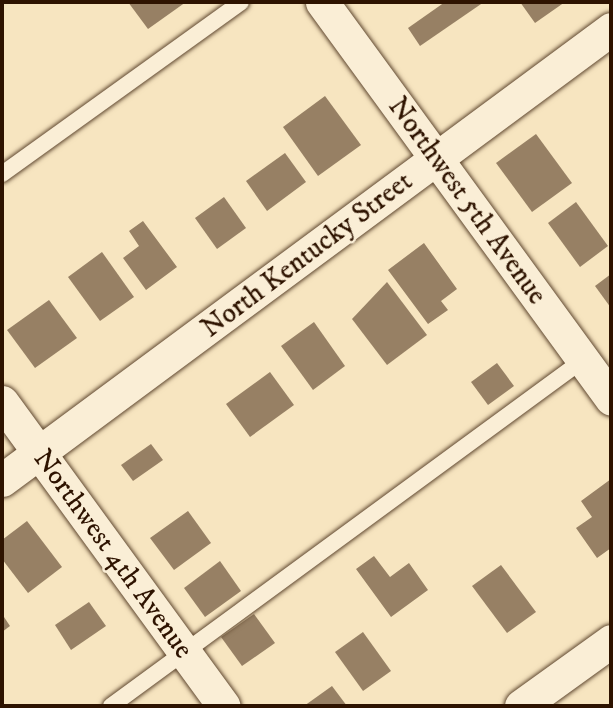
<!DOCTYPE html>
<html>
<head>
<meta charset="utf-8">
<style>
	body { margin:0 }
	#map { position:relative; width:613px; height:708px; overflow:hidden; background:#f7e5c0; font-family:"IM FELL DW Pica",serif }
	div>[style] { position:absolute }
	.building>* { inset:0; background:#978064 }
	.roads { filter:drop-shadow(0 0 2px #604830) drop-shadow(0 0 2px #604830) }
	.service>* { height:16px; margin:-8px; padding:0 8px; transform-origin:8px; border-radius:8px; background:#faeed6 }
	.minor>* { height:33px; margin:-16.5px; padding:0 16.5px; transform-origin:16.5px; border-radius:16.5px; background:#faeed6 }
	span { translate:-50% -50%; white-space:nowrap; text-align:center; line-height:1.15; -webkit-text-stroke:5px #faeed6; paint-order:stroke }
	.street-label { font-size:28px; color:#2e1300 }
	.frame { position:absolute; inset:0; border:4px solid #2e1300; pointer-events:none }
</style>
</head>
<body>
<div id="map">
	<div class="building">
		<i style="clip-path:polygon(128px 2px,186px 2px,148px 29px)"></i>
		<i style="clip-path:polygon(445px 2px,484px 2px,420px 46px,408px 28px)"></i>
		<i style="clip-path:polygon(520px 2px,565px 2px,535px 23px)"></i>
		<i style="clip-path:polygon(325px 96px,361px 145px,318px 176px,283px 127px)"></i>
		<i style="clip-path:polygon(536px 134px,572px 183px,532px 212px,496px 163px)"></i>
		<i style="clip-path:polygon(285px 153px,306px 182px,267px 211px,246px 181px)"></i>
		<i style="clip-path:polygon(224px 197px,246px 228px,217px 249px,195px 218px)"></i>
		<i style="clip-path:polygon(576px 202px,608px 246px,580px 267px,548px 223px)"></i>
		<i style="clip-path:polygon(143px 221px,177px 267px,146px 290px,123px 258px,139px 246px,129px 231px)"></i>
		<i style="clip-path:polygon(424px 243px,457px 289px,441px 301px,448px 310px,428px 324px,388px 270px)"></i>
		<i style="clip-path:polygon(102px 252px,134px 297px,100px 321px,68px 277px)"></i>
		<i style="clip-path:polygon(611px 274px,611px 308px,595px 286px)"></i>
		<i style="clip-path:polygon(387px 282px,427px 335px,387px 365px,352px 319px)"></i>
		<i style="clip-path:polygon(49px 300px,77px 338px,35px 368px,7px 330px)"></i>
		<i style="clip-path:polygon(314px 322px,345px 366px,313px 390px,281px 346px)"></i>
		<i style="clip-path:polygon(497px 363px,514px 386px,488px 405px,471px 382px)"></i>
		<i style="clip-path:polygon(270px 372px,294px 405px,250px 437px,226px 404px)"></i>
		<i style="clip-path:polygon(151px 444px,163px 460px,133px 481px,121px 465px)"></i>
		<i style="clip-path:polygon(611px 479px,611px 548px,597px 558px,576px 528px,592px 517px,581px 501px)"></i>
		<i style="clip-path:polygon(188px 511px,211px 543px,174px 570px,150px 538px)"></i>
		<i style="clip-path:polygon(27px 521px,62px 567px,28px 593px,2px 559px,2px 540px)"></i>
		<i style="clip-path:polygon(374px 556px,390px 577px,409px 563px,428px 590px,391px 617px,356px 569px)"></i>
		<i style="clip-path:polygon(220px 561px,241px 591px,205px 617px,184px 588px)"></i>
		<i style="clip-path:polygon(501px 565px,536px 612px,507px 633px,472px 586px)"></i>
		<i style="clip-path:polygon(89px 602px,106px 626px,71px 650px,55px 625px)"></i>
		<i style="clip-path:polygon(2px 614px,10px 626px,2px 632px)"></i>
		<i style="clip-path:polygon(254px 614px,275px 643px,242px 666px,221px 637px)"></i>
		<i style="clip-path:polygon(363px 632px,391px 671px,363px 691px,335px 652px)"></i>
		<i style="clip-path:polygon(332px 686px,347px 706px,304px 706px)"></i>
	</div>
	<div class="roads">
		<div class="service">
			<i style="left:2px;top:174px;width:294px;rotate:-35.7deg"></i>
			<i style="left:111px;top:706px;width:585px;rotate:-36.24deg"></i>
		</div>
		<div class="minor">
			<i style="left:322px;top:2px;width:491px;rotate:53.9deg"></i>
			<i style="left:2px;top:402px;width:376px;rotate:53.9deg"></i>
			<i style="left:2px;top:480px;width:758px;rotate:-36.52deg"></i>
			<i style="left:521px;top:706px;width:111px;rotate:-35.8deg"></i>
		</div>
	</div>
	<div class="street-label">
		<span style="left:467px;top:201px;rotate:54deg">Northwest 5th Avenue</span>
		<span style="left:307px;top:255px;rotate:-37deg">North Kentucky Street</span>
		<span style="left:113px;top:554px;rotate:54deg">Northwest 4th Avenue</span>
	</div>
	<div class="frame"></div>
</div>
</body>
</html>
